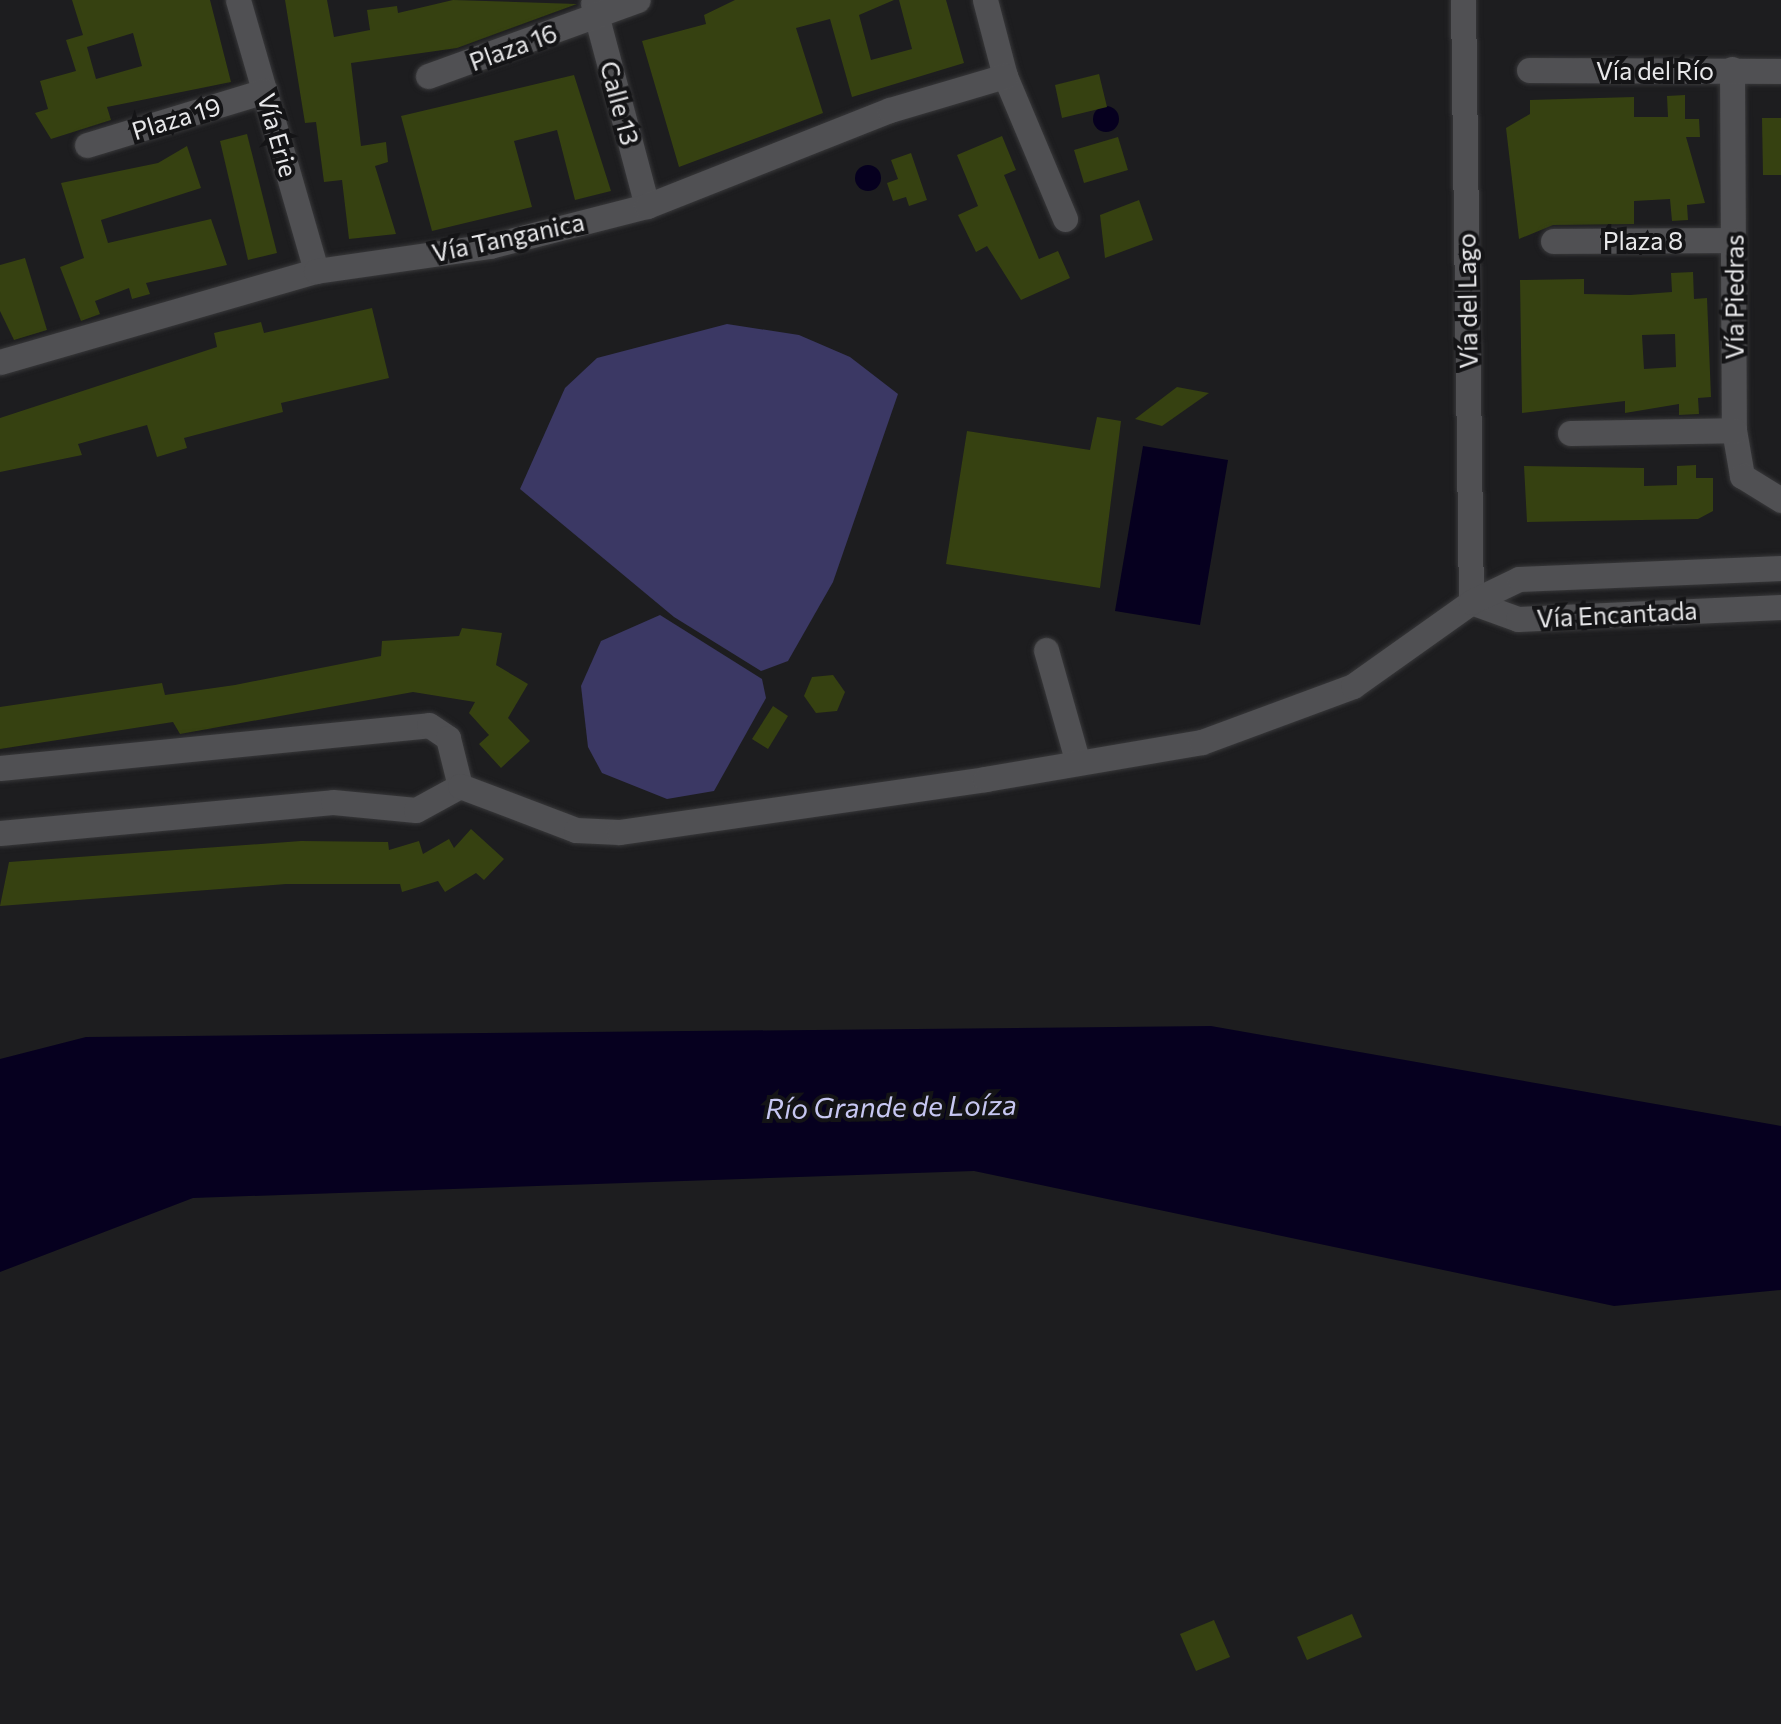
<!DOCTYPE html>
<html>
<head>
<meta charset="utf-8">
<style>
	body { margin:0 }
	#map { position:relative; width:1781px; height:1724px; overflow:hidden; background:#1d1d1f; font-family:Commissioner,sans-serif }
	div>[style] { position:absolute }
	.green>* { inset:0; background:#3b3864 }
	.water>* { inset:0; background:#06001f }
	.round { border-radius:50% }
	.building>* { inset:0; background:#364111 }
	.roads { filter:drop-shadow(0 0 2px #38383a) drop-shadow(0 0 2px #38383a) }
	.minor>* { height:25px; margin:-12.5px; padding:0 12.5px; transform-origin:12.5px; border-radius:12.5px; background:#505053 }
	span { translate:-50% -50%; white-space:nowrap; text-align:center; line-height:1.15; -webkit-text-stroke:8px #141416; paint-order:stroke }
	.street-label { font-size:25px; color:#e7e7e9 }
	.water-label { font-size:28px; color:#c7c7f2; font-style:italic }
</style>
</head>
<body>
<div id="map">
	<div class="green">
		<i style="clip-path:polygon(727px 324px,799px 335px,850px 357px,898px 394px,833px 582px,788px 661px,761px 671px,674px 617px,520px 489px,565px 388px,597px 358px)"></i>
		<i style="clip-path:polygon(660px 615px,762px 679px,766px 698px,714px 791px,667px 799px,602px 773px,588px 747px,581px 686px,601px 641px)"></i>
	</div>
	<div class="water">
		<i class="round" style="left:1093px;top:106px;width:26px;height:26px"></i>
		<i class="round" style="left:855px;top:165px;width:26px;height:26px"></i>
		<i style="clip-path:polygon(1143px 446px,1228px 460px,1200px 625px,1115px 611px)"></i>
		<i style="clip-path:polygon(1211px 1026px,1781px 1126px,1781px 1290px,1614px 1306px,974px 1171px,193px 1198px,0 1272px,0 1059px,86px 1037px)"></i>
	</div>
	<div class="building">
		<i style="clip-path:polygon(evenodd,72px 0,210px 0,231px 82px,107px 107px,111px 120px,51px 139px,35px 113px,48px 109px,40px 81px,76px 71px,66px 40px,83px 35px,72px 0,133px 33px,142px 66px,96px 79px,87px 47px,133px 33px)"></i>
		<i style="clip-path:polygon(285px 0,327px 0,334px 37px,370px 30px,367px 10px,397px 6px,398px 13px,453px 0,577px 4px,457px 48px,351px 63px,361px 146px,386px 142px,388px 162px,375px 166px,396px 234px,349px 239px,342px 180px,324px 182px,316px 122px,305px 123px)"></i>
		<i style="clip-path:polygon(735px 0,894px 0,859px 15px,871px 60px,912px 49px,899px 0,946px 0,964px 63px,852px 97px,830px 19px,796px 28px,823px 113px,679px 167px,642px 41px,706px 24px,704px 15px)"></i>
		<i style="clip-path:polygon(1099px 74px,1107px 107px,1062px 118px,1055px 85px)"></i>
		<i style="clip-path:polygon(574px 75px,611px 191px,575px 200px,557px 130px,514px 141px,532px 207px,432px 231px,401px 116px)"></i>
		<i style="clip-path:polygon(1685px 95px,1685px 119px,1699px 119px,1700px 137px,1686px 137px,1705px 203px,1687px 205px,1688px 220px,1672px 221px,1670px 199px,1634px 201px,1634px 224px,1553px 225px,1519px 239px,1506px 128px,1530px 114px,1530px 100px,1634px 97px,1634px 117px,1668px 117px,1667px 96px)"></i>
		<i style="clip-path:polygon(1762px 118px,1781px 118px,1781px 175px,1763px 175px)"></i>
		<i style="clip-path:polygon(247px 134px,277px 253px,248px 260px,220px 141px)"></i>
		<i style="clip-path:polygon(1002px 136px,1016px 170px,1004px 175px,1039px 259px,1058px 251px,1070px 278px,1021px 300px,987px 246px,976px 252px,958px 215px,978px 206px,957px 155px)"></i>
		<i style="clip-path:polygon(1118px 137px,1128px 170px,1084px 183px,1074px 150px)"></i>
		<i style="clip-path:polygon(187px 146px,201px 188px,101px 220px,108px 243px,211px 219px,227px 265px,146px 283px,150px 294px,132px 299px,129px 288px,95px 301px,100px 314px,81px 321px,60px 267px,84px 258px,61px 183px,158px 163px)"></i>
		<i style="clip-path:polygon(911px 153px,927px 200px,909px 206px,906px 197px,893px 201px,887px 183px,898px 179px,891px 160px)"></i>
		<i style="clip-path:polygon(1139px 200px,1153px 240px,1105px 258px,1100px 215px)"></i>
		<i style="clip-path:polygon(25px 258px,47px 330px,14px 340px,0 311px,0 265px)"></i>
		<i style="clip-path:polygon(evenodd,1693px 272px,1694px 299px,1707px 298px,1711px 397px,1698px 398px,1699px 414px,1679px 415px,1679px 404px,1625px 413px,1625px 401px,1522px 413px,1520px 280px,1584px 279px,1584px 294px,1630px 295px,1672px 292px,1671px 273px,1693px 272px,1675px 334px,1676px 367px,1644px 369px,1642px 335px,1675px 334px)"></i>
		<i style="clip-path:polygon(372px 308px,389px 378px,281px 403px,283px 412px,184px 438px,187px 448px,157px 457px,147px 425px,78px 444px,82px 455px,0 472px,0 418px,217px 347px,214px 333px,261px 322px,264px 333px)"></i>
		<i style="clip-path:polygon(1177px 387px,1209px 393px,1162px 426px,1135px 419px)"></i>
		<i style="clip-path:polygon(1097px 417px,1121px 421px,1100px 588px,946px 564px,967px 431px,1090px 450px)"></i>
		<i style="clip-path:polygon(1696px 465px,1696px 478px,1713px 478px,1713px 511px,1698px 519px,1527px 522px,1524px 466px,1644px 468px,1644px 486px,1677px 485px,1677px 466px)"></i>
		<i style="clip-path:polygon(462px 628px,502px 633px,496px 665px,528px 684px,508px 718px,530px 741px,501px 768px,479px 744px,489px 735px,469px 713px,475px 702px,413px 692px,180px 734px,173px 722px,0 749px,0 707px,162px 683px,165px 695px,235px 685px,381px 656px,382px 641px,459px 636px)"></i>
		<i style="clip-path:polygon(833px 675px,845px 692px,837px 711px,816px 713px,804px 696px,812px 677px)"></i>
		<i style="clip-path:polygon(773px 706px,788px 716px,768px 749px,752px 739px)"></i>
		<i style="clip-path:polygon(471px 829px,504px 859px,484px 880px,476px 873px,445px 892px,438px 881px,402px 892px,400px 884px,286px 884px,0 906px,9px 862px,301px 841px,388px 842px,389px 850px,419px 841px,423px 854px,449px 839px,454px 848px)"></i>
		<i style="clip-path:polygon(1352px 1614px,1362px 1637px,1307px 1660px,1297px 1637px)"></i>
		<i style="clip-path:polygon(1214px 1620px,1230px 1657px,1196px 1671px,1180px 1634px)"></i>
	</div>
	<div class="roads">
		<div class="minor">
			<i style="left:238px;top:0;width:282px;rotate:73.9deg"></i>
			<i style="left:985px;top:0;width:79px;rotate:75.3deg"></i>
			<i style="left:1005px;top:76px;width:155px;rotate:67.2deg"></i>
			<i style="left:1463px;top:0;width:602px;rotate:89.24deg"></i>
			<i style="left:593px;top:3px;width:210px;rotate:75.1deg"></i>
			<i style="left:1732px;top:69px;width:361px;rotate:89.7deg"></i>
			<i style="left:1734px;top:430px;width:47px;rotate:80.1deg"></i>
			<i style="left:1742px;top:476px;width:46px;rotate:31.6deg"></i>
			<i style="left:1529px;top:70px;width:252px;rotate:0.2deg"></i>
			<i style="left:428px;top:76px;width:223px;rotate:-19.9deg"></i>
			<i style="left:87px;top:145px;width:186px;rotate:-16.9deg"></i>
			<i style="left:1553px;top:241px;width:180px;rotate:-0.3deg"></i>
			<i style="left:0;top:362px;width:329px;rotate:-16.1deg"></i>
			<i style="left:316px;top:271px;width:176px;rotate:-8.2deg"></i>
			<i style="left:490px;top:246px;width:162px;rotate:-14.3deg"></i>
			<i style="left:647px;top:206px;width:261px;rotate:-21.6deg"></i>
			<i style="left:890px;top:110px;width:120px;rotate:-16.5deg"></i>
			<i style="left:1570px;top:433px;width:164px;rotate:-1deg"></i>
			<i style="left:1471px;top:602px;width:50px;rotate:19.9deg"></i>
			<i style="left:1518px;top:619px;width:263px;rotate:-2.6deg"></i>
			<i style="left:1046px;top:650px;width:117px;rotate:74.2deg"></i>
			<i style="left:0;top:768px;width:431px;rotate:-5.7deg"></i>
			<i style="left:429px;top:725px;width:23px;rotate:34deg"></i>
			<i style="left:448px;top:738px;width:49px;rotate:76deg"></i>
			<i style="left:0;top:833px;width:334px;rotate:-5.3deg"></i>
			<i style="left:333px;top:802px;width:83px;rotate:5.5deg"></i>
			<i style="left:416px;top:810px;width:50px;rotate:-28.6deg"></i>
			<i style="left:460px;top:786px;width:124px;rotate:20.8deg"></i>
			<i style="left:576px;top:830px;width:43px;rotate:2.7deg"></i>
			<i style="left:619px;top:832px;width:370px;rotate:-8.2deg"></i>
			<i style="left:985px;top:779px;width:220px;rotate:-9.7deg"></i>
			<i style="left:1202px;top:742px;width:161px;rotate:-20.3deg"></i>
			<i style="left:1353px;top:686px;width:145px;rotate:-35.4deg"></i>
			<i style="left:1471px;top:602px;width:53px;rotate:-25.6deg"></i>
			<i style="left:1519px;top:579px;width:262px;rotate:-2.4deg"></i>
		</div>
	</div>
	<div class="street-label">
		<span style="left:513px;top:47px;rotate:-20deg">Plaza 16</span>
		<span style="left:1655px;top:70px">Vía del Río</span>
		<span style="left:620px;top:103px;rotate:75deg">Calle 13</span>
		<span style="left:176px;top:118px;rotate:-17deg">Plaza 19</span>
		<span style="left:278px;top:135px;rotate:74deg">Vía Erie</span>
		<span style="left:508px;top:237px;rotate:-12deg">Vía Tanganica</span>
		<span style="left:1643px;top:240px">Plaza 8</span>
		<span style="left:1734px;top:297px;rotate:-90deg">Vía Piedras</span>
		<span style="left:1467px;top:301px;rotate:-91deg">Vía del Lago</span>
		<span style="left:1617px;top:614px;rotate:-3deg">Vía Encantada</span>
	</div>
	<div class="water-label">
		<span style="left:891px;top:1106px;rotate:-1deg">Río Grande de Loíza</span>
	</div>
</div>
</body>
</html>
